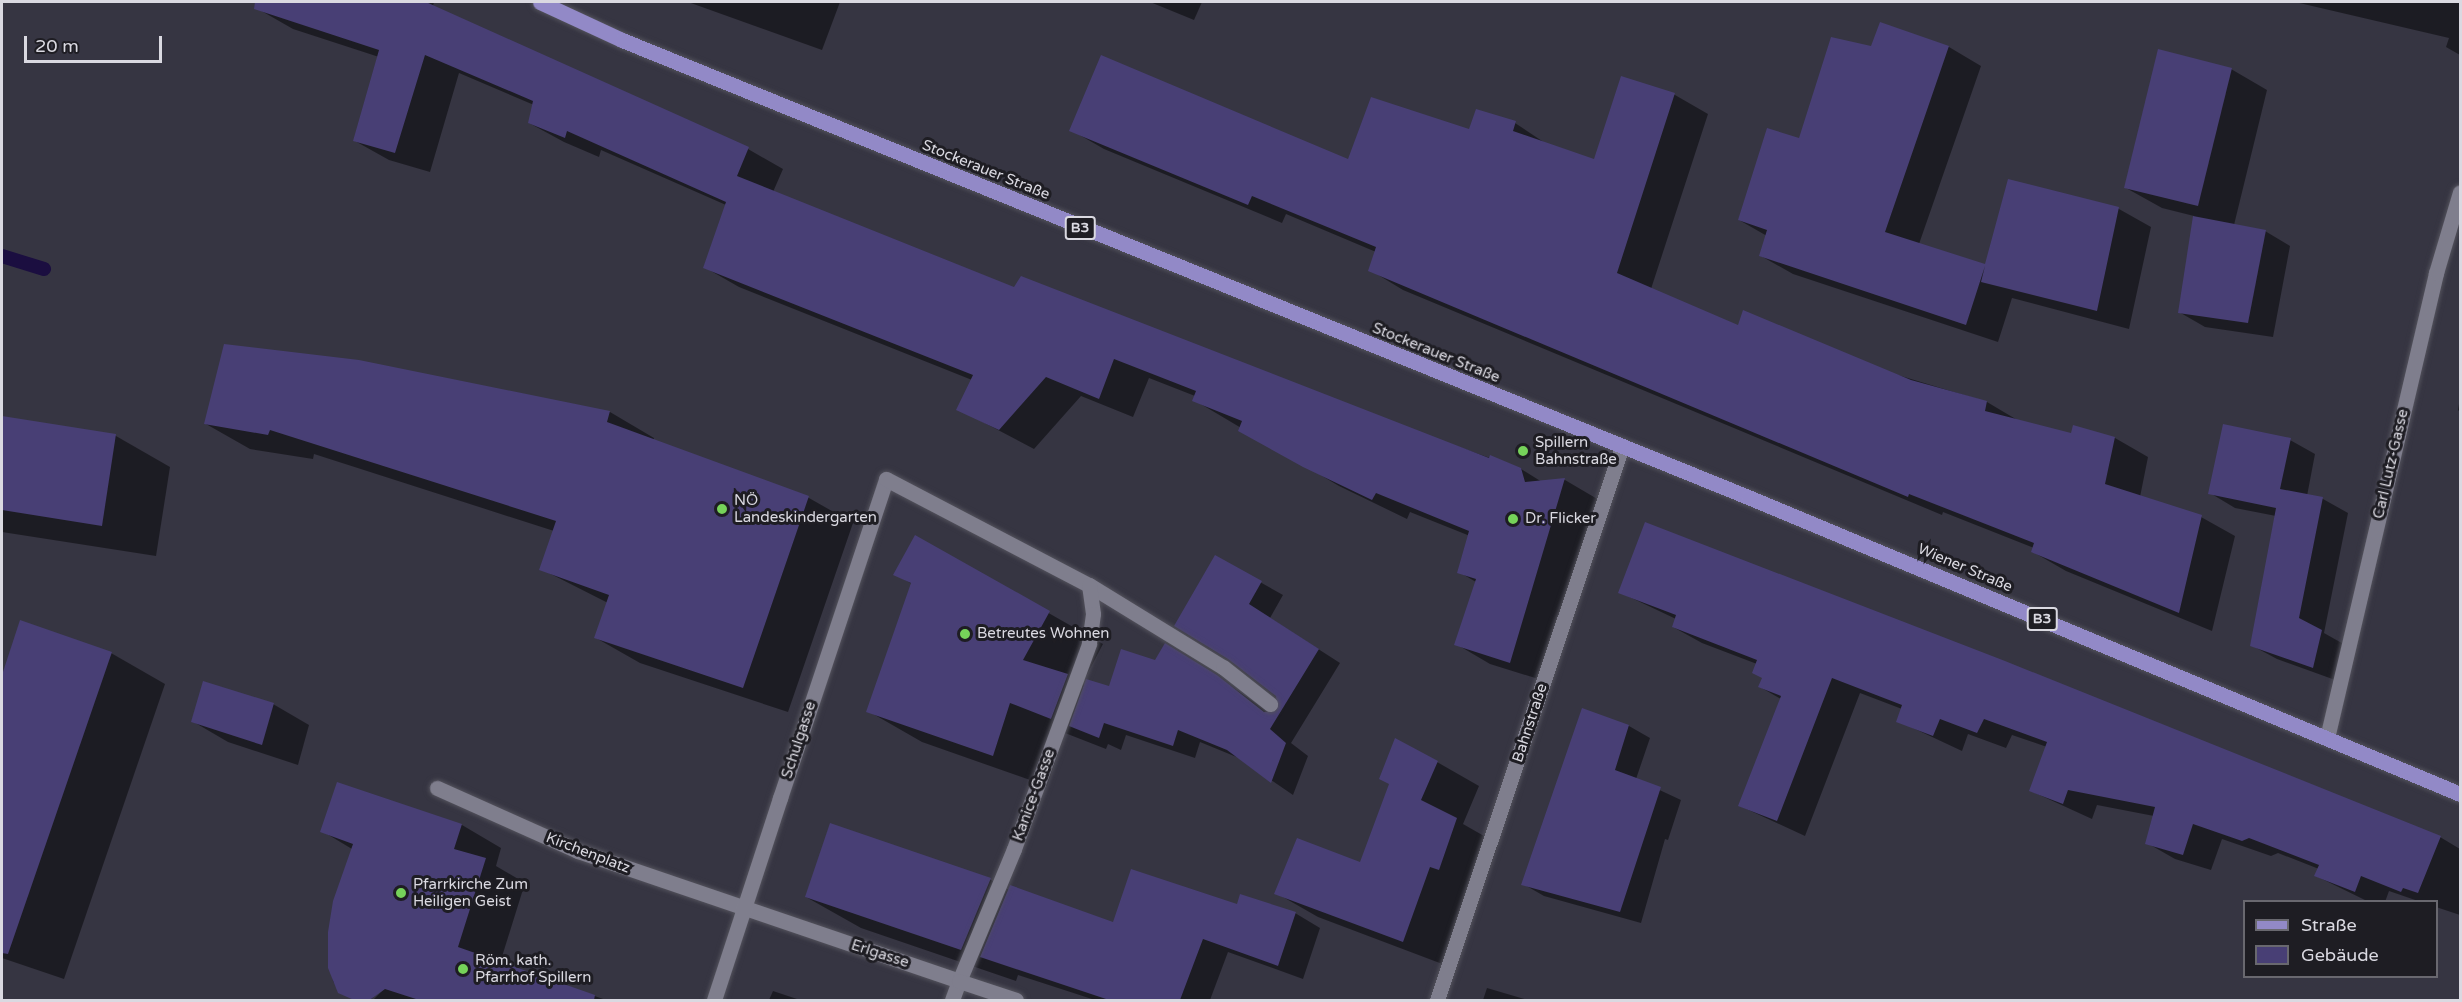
<!DOCTYPE html>
<html>
<head>
<meta charset="utf-8">
<style>
	body { margin:0 }
	#map { position:relative; width:2462px; height:1002px; overflow:hidden; background:#363542; font-family:"Varela Round",sans-serif }
	div>[style] { position:absolute }
	.shadow>* { inset:0; background:#0007 }
	.stream>* { height:14px; margin:-7px; padding:0 7px; transform-origin:7px; border-radius:7px; background:#1b0e40 }
	.building>* { inset:0; background:#483f75 }
	.roads { filter:drop-shadow(0 0 2px #53525c) drop-shadow(0 0 2px #53525c) }
	.service>* { height:15px; margin:-7.5px; padding:0 7.5px; transform-origin:7.5px; border-radius:7.5px; background:#7f7e8d }
	.pedestrian>* { height:15px; margin:-7.5px; padding:0 7.5px; transform-origin:7.5px; border-radius:7.5px; background:#7f7e8d }
	.minor>* { height:15px; margin:-7.5px; padding:0 7.5px; transform-origin:7.5px; border-radius:7.5px; background:#7f7e8d }
	.primary>* { height:15px; margin:-7.5px; padding:0 7.5px; transform-origin:7.5px; border-radius:7.5px; background:#9289c7 }
	.dots>* { width:16px; height:16px; translate:-50% -50%; box-sizing:border-box; border:3px solid #1e1d23; border-radius:50% }
	span { translate:-50% -50%; white-space:nowrap; text-align:center; line-height:1.15; -webkit-text-stroke:6px #1e1d23; paint-order:stroke }
	.shield-label span { padding:2px 4px; background:#1e1d23; border:2px solid; border-radius:4px; -webkit-text-stroke-width:0 }
	.shield-label { font-size:14px; color:#dad9e1; font-weight:700 }
	.street-label { font-size:15px; color:#dad9e1 }
	.poi-label { font-size:15px; color:#dad9e1 }
	.left { translate:0 -50%; text-align:left }
	.frame { position:absolute; inset:0; border:3px solid #dad9e1; pointer-events:none }
	.legend { position:absolute; left:2243px; top:900px; width:195px; height:78px; box-sizing:border-box; background:#1e1d23; border:2px solid #69686f; margin:0; padding:8px 10px; list-style:none; font-size:18px; color:#dad9e1 }
	.legend li { display:flex; align-items:center; gap:12px; height:30px }
	.legend b { width:30px; border:2px solid #69686f }
	.scale { position:absolute; left:24px; top:36px; width:138px; height:27px; box-sizing:border-box; border:3px solid #dad9e1; border-top:0; padding-left:8px; font-size:18px; line-height:21px; white-space:nowrap; color:#dad9e1; -webkit-text-stroke:4px #1e1d23; paint-order:stroke }
</style>
</head>
<body>
<div id="map">
	<div class="shadow">
		<i style="clip-path:polygon(259px 2px,434px 2px,433px 6px,748px 149px,783px 169px,773px 192px,1014px 289px,1521px 469px,1542px 482px,1565px 480px,1599px 500px,1545px 681px,1490px 664px,1456px 644px,1476px 582px,1459px 572px,1470px 536px,1410px 512px,1407px 519px,1339px 486px,1194px 400px,1195px 396px,1149px 378px,1133px 417px,1081px 396px,1034px 449px,958px 409px,972px 380px,739px 287px,704px 267px,726px 205px,601px 150px,599px 157px,564px 142px,529px 123px,534px 105px,459px 73px,430px 172px,389px 160px,355px 141px,379px 57px,293px 29px,258px 9px)"></i>
		<i style="clip-path:polygon(688px 2px,840px 2px,822px 50px)"></i>
		<i style="clip-path:polygon(1150px 2px,1202px 2px,1194px 20px)"></i>
		<i style="clip-path:polygon(2295px 2px,2460px 2px,2460px 55px,2446px 47px,2449px 38px)"></i>
		<i style="clip-path:polygon(1881px 24px,1949px 47px,1981px 66px,1919px 244px,1986px 266px,2009px 181px,2119px 209px,2151px 227px,2129px 329px,2012px 298px,1998px 342px,1793px 274px,1761px 256px,1767px 236px,1739px 220px,1872px 48px)"></i>
		<i style="clip-path:polygon(2231px 69px,2267px 90px,2234px 225px,2265px 231px,2290px 246px,2273px 337px,2205px 327px,2179px 312px,2194px 216px,2162px 208px,2126px 188px)"></i>
		<i style="clip-path:polygon(1622px 78px,1675px 95px,1708px 114px,1651px 289px,1739px 327px,1987px 402px,2019px 421px,2072px 435px,2074px 427px,2115px 438px,2148px 457px,2140px 497px,2201px 517px,2235px 536px,2212px 631px,2066px 571px,2033px 552px,2034px 548px,1943px 512px,1942px 515px,1403px 290px,1370px 270px,1376px 252px,1286px 214px,1282px 223px,1104px 149px,1071px 130px,1349px 161px,1515px 123px,1548px 145px,1595px 161px)"></i>
		<i style="clip-path:polygon(359px 361px,610px 412px,654px 438px,653px 441px,809px 498px,853px 523px,788px 712px,640px 663px,596px 638px,608px 603px,541px 569px,554px 531px,314px 454px,313px 459px,250px 449px,206px 424px)"></i>
		<i style="clip-path:polygon(2460px 398px,2460px 412px,2458px 410px)"></i>
		<i style="clip-path:polygon(2px 418px,116px 436px,170px 467px,156px 556px,2px 532px)"></i>
		<i style="clip-path:polygon(2290px 440px,2315px 454px,2307px 496px,2323px 499px,2348px 513px,2324px 633px,2347px 646px,2338px 681px,2277px 659px,2251px 645px,2276px 516px,2235px 508px,2210px 493px)"></i>
		<i style="clip-path:polygon(915px 537px,1103px 644px,1082px 684px,1086px 686px,1110px 688px,1156px 662px,1187px 657px,1274px 715px,1281px 706px,1215px 557px,1283px 595px,1270px 618px,1340px 663px,1291px 743px,1308px 756px,1293px 795px,1239px 758px,1200px 742px,1195px 758px,1126px 735px,1121px 750px,1108px 744px,1106px 749px,1065px 733px,1047px 786px,922px 742px,868px 711px,912px 584px,895px 574px)"></i>
		<i style="clip-path:polygon(1619px 592px,2440px 837px,2460px 849px,2460px 915px,2436px 907px,2436px 902px,2421px 902px,2389px 891px,2385px 902px,2369px 902px,2316px 876px,2319px 869px,2278px 853px,2271px 856px,2222px 839px,2211px 870px,2175px 859px,2147px 843px,2154px 816px,2097px 805px,2092px 819px,2031px 791px,2047px 747px,2012px 735px,2006px 748px,1968px 734px,1962px 751px,1898px 721px,1902px 709px,1860px 693px,1805px 836px,1740px 806px,1781px 699px,1760px 687px,1763px 678px,1757px 664px,1702px 643px,1673px 627px,1676px 619px)"></i>
		<i style="clip-path:polygon(21px 622px,111px 653px,165px 684px,64px 979px,2px 958px,2px 679px)"></i>
		<i style="clip-path:polygon(273px 704px,309px 725px,298px 765px,228px 742px,192px 721px)"></i>
		<i style="clip-path:polygon(1583px 710px,1629px 726px,1650px 738px,1636px 779px,1681px 800px,1668px 840px,1665px 839px,1641px 923px,1544px 896px,1523px 884px)"></i>
		<i style="clip-path:polygon(1437px 762px,1479px 786px,1463px 824px,1498px 844px,1481px 893px,1472px 890px,1445px 965px,1318px 917px,1276px 893px,1361px 864px,1391px 784px)"></i>
		<i style="clip-path:polygon(462px 825px,501px 848px,496px 866px,525px 883px,500px 963px,606px 1000px,374px 999px,390px 983px,370px 1000px,355px 1000px,339px 992px,333px 981px,329px 951px,352px 849px,322px 831px)"></i>
		<i style="clip-path:polygon(831px 825px,991px 880px,1009px 890px,1114px 924px,1238px 906px,1295px 913px,1320px 928px,1303px 979px,1228px 952px,1210px 1000px,1095px 1000px,1018px 975px,1016px 981px,861px 928px,806px 897px)"></i>
		<i style="clip-path:polygon(1487px 988px,1528px 1000px,1483px 1000px)"></i>
		<i style="clip-path:polygon(773px 991px,800px 1000px,769px 1000px)"></i>
	</div>
	<div class="stream">
		<i style="left:2px;top:256px;width:44px;rotate:17.2deg"></i>
	</div>
	<div class="building">
		<i style="clip-path:polygon(255px 2px,426px 2px,749px 147px,737px 176px,1014px 287px,1021px 276px,1489px 458px,1490px 455px,1521px 468px,1525px 482px,1565px 478px,1510px 663px,1454px 645px,1476px 579px,1457px 573px,1469px 531px,1376px 493px,1372px 500px,1303px 467px,1238px 431px,1242px 421px,1192px 401px,1196px 391px,1114px 359px,1099px 399px,1046px 377px,999px 430px,956px 410px,973px 375px,703px 268px,726px 202px,567px 131px,565px 138px,528px 123px,533px 101px,425px 55px,395px 153px,353px 141px,379px 50px,254px 9px)"></i>
		<i style="clip-path:polygon(1880px 22px,1949px 46px,1885px 232px,1985px 264px,2008px 179px,2119px 207px,2097px 311px,1981px 282px,1985px 266px,1966px 325px,1759px 256px,1767px 230px,1738px 220px,1767px 128px,1799px 138px,1831px 37px,1871px 46px)"></i>
		<i style="clip-path:polygon(2158px 49px,2232px 68px,2198px 206px,2124px 188px)"></i>
		<i style="clip-path:polygon(1101px 55px,1348px 159px,1371px 97px,1469px 129px,1476px 109px,1516px 121px,1513px 131px,1594px 159px,1621px 76px,1675px 93px,1617px 273px,1738px 325px,1743px 310px,1911px 380px,1987px 401px,1985px 411px,2071px 433px,2073px 425px,2115px 437px,2105px 484px,2202px 515px,2179px 613px,2031px 552px,2034px 543px,1909px 494px,1908px 497px,1368px 271px,1376px 247px,1252px 196px,1248px 205px,1069px 131px)"></i>
		<i style="clip-path:polygon(2193px 216px,2266px 230px,2248px 323px,2178px 313px)"></i>
		<i style="clip-path:polygon(224px 344px,359px 360px,610px 411px,607px 422px,809px 496px,743px 688px,594px 638px,609px 595px,539px 570px,556px 521px,270px 430px,268px 435px,204px 424px)"></i>
		<i style="clip-path:polygon(2px 416px,116px 434px,102px 526px,2px 510px)"></i>
		<i style="clip-path:polygon(2223px 424px,2291px 438px,2280px 489px,2323px 497px,2299px 618px,2322px 630px,2313px 668px,2250px 646px,2276px 508px,2208px 494px)"></i>
		<i style="clip-path:polygon(1645px 522px,2005px 661px,2441px 836px,2418px 893px,2403px 888px,2401px 892px,2361px 876px,2355px 892px,2314px 876px,2319px 865px,2249px 838px,2242px 841px,2193px 824px,2183px 855px,2145px 844px,2155px 807px,2068px 790px,2063px 804px,2029px 791px,2047px 742px,1984px 719px,1977px 733px,1940px 719px,1933px 736px,1896px 722px,1902px 705px,1832px 678px,1777px 821px,1738px 806px,1781px 696px,1758px 687px,1762px 678px,1752px 673px,1757px 660px,1672px 627px,1676px 615px,1618px 593px)"></i>
		<i style="clip-path:polygon(915px 535px,1050px 611px,1023px 660px,1068px 674px,1051px 719px,1010px 703px,993px 756px,866px 712px,911px 583px,893px 575px)"></i>
		<i style="clip-path:polygon(1215px 555px,1262px 581px,1249px 604px,1319px 649px,1270px 729px,1286px 743px,1271px 783px,1227px 750px,1178px 730px,1173px 746px,1104px 723px,1099px 738px,1069px 726px,1086px 679px,1109px 686px,1121px 649px,1155px 660px,1165px 643px,1217px 675px,1264px 712px,1277px 710px,1276px 696px,1228px 659px,1174px 626px)"></i>
		<i style="clip-path:polygon(20px 620px,112px 652px,8px 954px,2px 953px,2px 675px)"></i>
		<i style="clip-path:polygon(203px 681px,274px 703px,262px 745px,191px 722px)"></i>
		<i style="clip-path:polygon(1582px 708px,1629px 725px,1615px 770px,1661px 787px,1620px 912px,1521px 885px)"></i>
		<i style="clip-path:polygon(1395px 738px,1438px 761px,1421px 800px,1457px 818px,1439px 870px,1430px 867px,1403px 942px,1274px 894px,1297px 838px,1360px 862px,1389px 784px,1379px 779px)"></i>
		<i style="clip-path:polygon(337px 782px,462px 824px,454px 849px,486px 858px,458px 947px,595px 995px,594px 1000px,419px 1000px,385px 989px,371px 999px,354px 1000px,338px 993px,328px 968px,328px 932px,333px 901px,353px 844px,320px 832px)"></i>
		<i style="clip-path:polygon(830px 823px,991px 878px,961px 950px,805px 897px)"></i>
		<i style="clip-path:polygon(1131px 869px,1237px 904px,1240px 894px,1296px 912px,1278px 966px,1203px 939px,1180px 1000px,1109px 1000px,980px 957px,1010px 885px,1113px 922px)"></i>
	</div>
	<div class="roads">
		<div class="service">
			<i style="left:952px;top:1000px;width:20px;rotate:-70deg"></i>
		</div>
		<div class="pedestrian">
			<i style="left:437px;top:788px;width:154px;rotate:24.1deg"></i>
			<i style="left:578px;top:851px;width:403px;rotate:18.8deg"></i>
			<i style="left:714px;top:1000px;width:213px;rotate:-71.9deg"></i>
		</div>
		<div class="minor">
			<i style="left:1089px;top:585px;width:157px;rotate:31.5deg"></i>
			<i style="left:1223px;top:667px;width:60px;rotate:38.2deg"></i>
			<i style="left:2327px;top:738px;width:478px;rotate:-76.8deg"></i>
			<i style="left:2436px;top:273px;width:84px;rotate:-73.5deg"></i>
			<i style="left:780px;top:798px;width:336px;rotate:-71.6deg"></i>
			<i style="left:886px;top:479px;width:229px;rotate:27.6deg"></i>
			<i style="left:1089px;top:585px;width:29px;rotate:82deg"></i>
			<i style="left:1093px;top:614px;width:30px;rotate:98deg"></i>
			<i style="left:1089px;top:644px;width:218px;rotate:110.1deg"></i>
			<i style="left:1014px;top:849px;width:143px;rotate:112.6deg"></i>
			<i style="left:959px;top:981px;width:60px;rotate:18.4deg"></i>
			<i style="left:1437px;top:1000px;width:584px;rotate:-71.53deg"></i>
		</div>
		<div class="primary">
			<i style="left:540px;top:2px;width:90px;rotate:24.9deg"></i>
			<i style="left:622px;top:40px;width:1215px;rotate:22.09deg"></i>
			<i style="left:1748px;top:497px;width:771px;rotate:22.64deg"></i>
		</div>
	</div>
	<div class="dots">
		<i style="left:1523px;top:451px;background:#76d25a"></i>
		<i style="left:722px;top:509px;background:#76d25a"></i>
		<i style="left:1513px;top:519px;background:#76d25a"></i>
		<i style="left:965px;top:634px;background:#76d25a"></i>
		<i style="left:401px;top:893px;background:#76d25a"></i>
		<i style="left:463px;top:969px;background:#76d25a"></i>
	</div>
	<div class="shield-label">
		<span style="left:1080px;top:228px">B3</span>
		<span style="left:2042px;top:619px">B3</span>
	</div>
	<div class="street-label">
		<span style="left:986px;top:170px;rotate:22deg">Stockerauer Straße</span>
		<span style="left:1436px;top:353px;rotate:22deg">Stockerauer Straße</span>
		<span style="left:2391px;top:464px;rotate:-77deg">Carl Lutz-Gasse</span>
		<span style="left:1965px;top:568px;rotate:23deg">Wiener Straße</span>
		<span style="left:1530px;top:723px;rotate:-72deg">Bahnstraße</span>
		<span style="left:799px;top:740px;rotate:-72deg">Schulgasse</span>
		<span style="left:1034px;top:795px;rotate:-70deg">Kanice-Gasse</span>
		<span style="left:588px;top:853px;rotate:21deg">Kirchenplatz</span>
		<span style="left:880px;top:954px;rotate:18deg">Erlgasse</span>
	</div>
	<div class="poi-label">
		<span class="left" style="left:1535px;top:451px">Spillern<br>Bahnstraße</span>
		<span class="left" style="left:734px;top:509px">NÖ<br>Landeskindergarten</span>
		<span class="left" style="left:1525px;top:519px">Dr. Flicker</span>
		<span class="left" style="left:977px;top:634px">Betreutes Wohnen</span>
		<span class="left" style="left:413px;top:893px">Pfarrkirche Zum<br>Heiligen Geist</span>
		<span class="left" style="left:475px;top:969px">Röm. kath.<br>Pfarrhof Spillern</span>
	</div>
	<div class="frame"></div>
	<ul class="legend">
	<li><b style="height:8px;background:#9289c7"></b>Straße</li>
	<li><b style="height:16px;background:#483f75"></b>Gebäude</li>
	</ul>
	<div class="scale">20 m</div>
</div>
</body>
</html>
